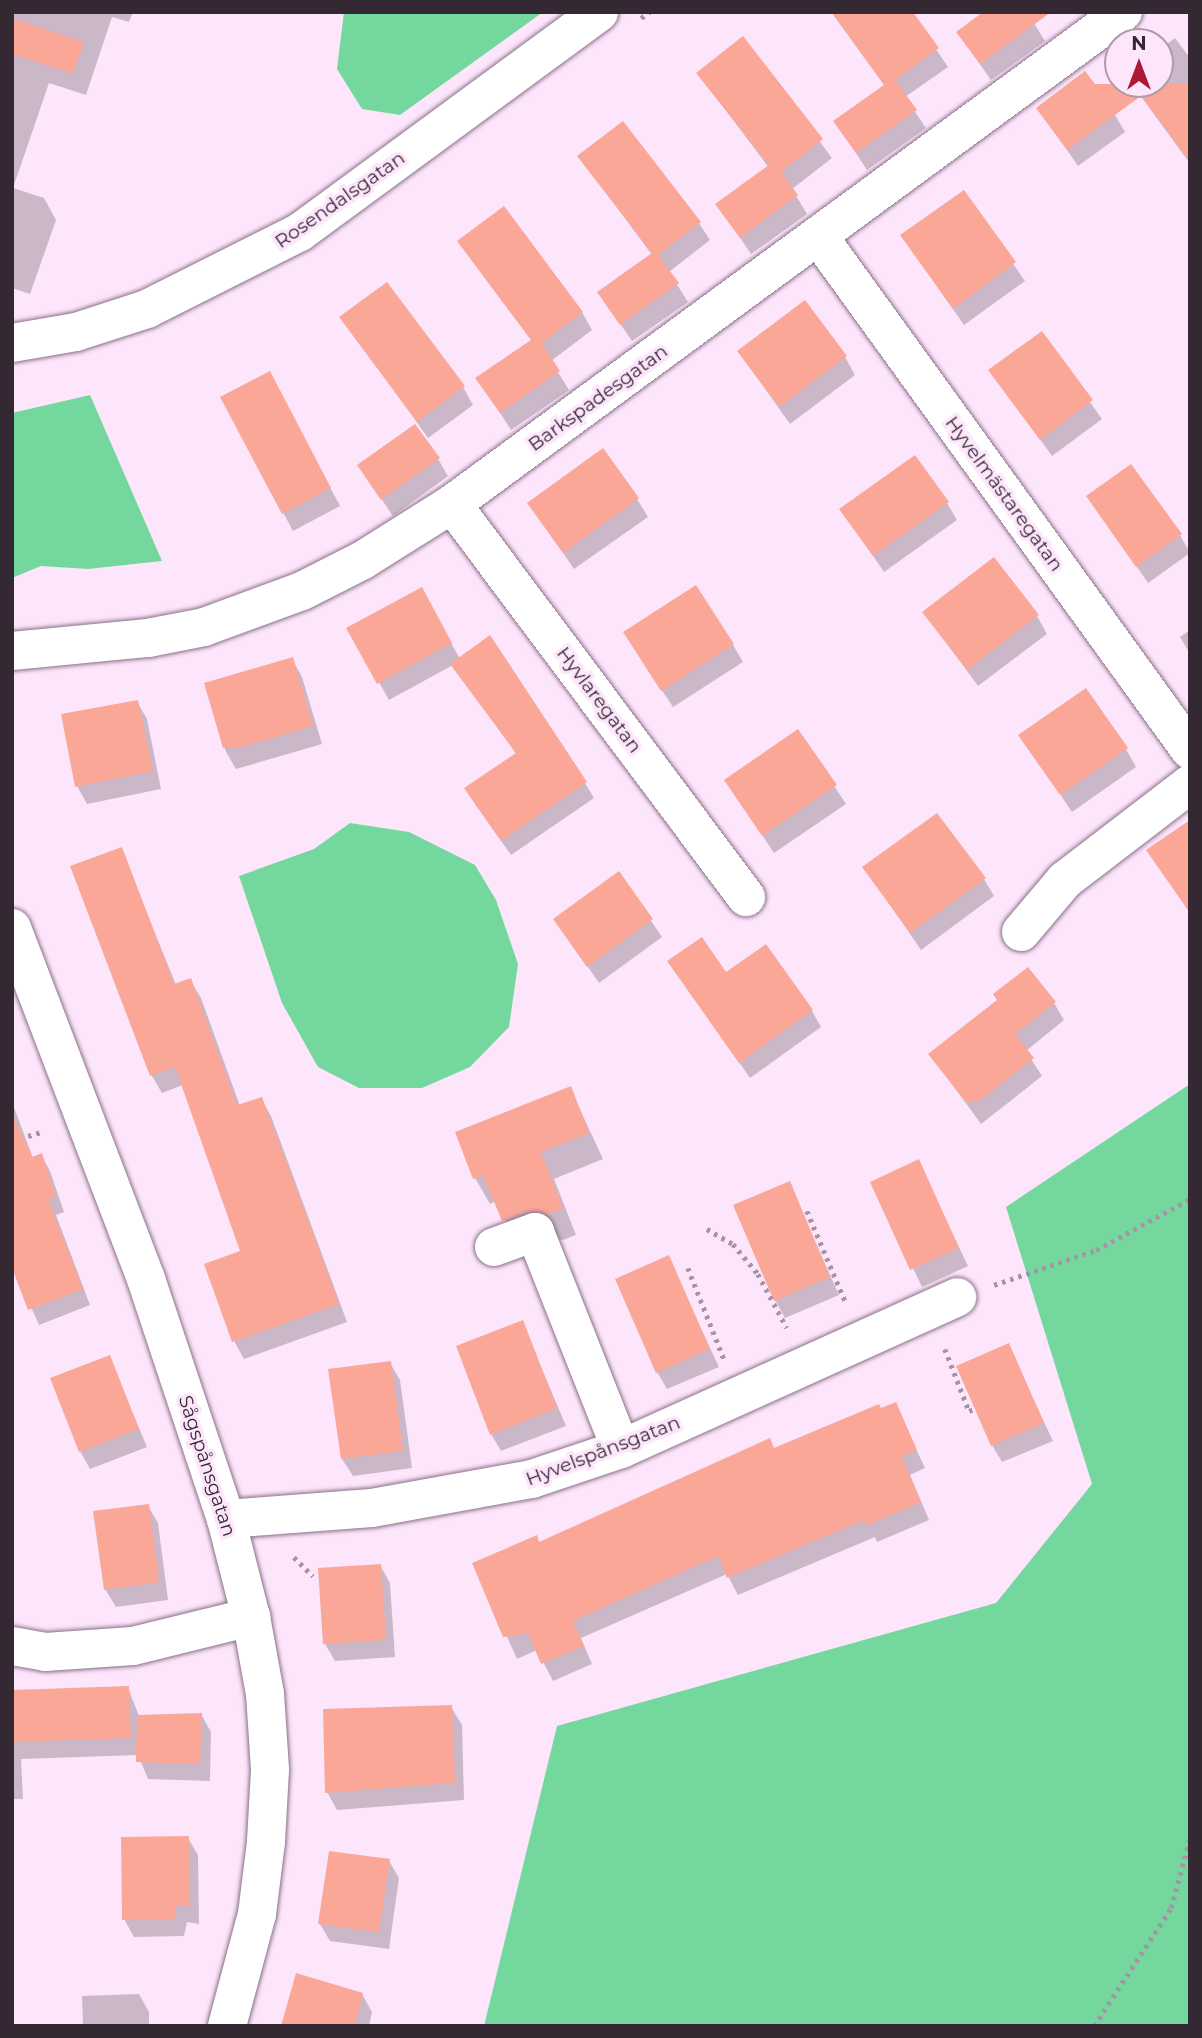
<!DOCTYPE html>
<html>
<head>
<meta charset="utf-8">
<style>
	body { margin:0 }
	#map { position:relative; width:1202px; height:2038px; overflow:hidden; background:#fde6fc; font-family:Montserrat,sans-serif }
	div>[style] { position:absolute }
	.green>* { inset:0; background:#74d89e }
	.shadow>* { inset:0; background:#0003 }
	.building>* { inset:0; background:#faa797 }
	.path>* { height:4.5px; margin-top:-2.25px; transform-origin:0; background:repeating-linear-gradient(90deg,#a694a5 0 3.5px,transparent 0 8.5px) }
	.roads { filter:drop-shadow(0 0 2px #8a7089) drop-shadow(0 0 2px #8a7089) }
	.minor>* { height:38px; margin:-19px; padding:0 19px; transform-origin:19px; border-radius:19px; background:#fff }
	span { translate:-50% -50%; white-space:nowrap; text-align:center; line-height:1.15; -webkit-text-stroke:7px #fde6fc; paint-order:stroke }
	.street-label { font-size:19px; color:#342933 }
	.frame { position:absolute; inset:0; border:14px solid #342933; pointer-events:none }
	.north { position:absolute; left:1104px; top:28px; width:70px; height:70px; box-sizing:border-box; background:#fde6fc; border:2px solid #ad9aac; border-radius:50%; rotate:0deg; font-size:19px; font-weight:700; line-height:28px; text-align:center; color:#342933 }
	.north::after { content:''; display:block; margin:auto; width:24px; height:32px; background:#ad1832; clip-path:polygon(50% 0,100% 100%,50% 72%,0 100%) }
</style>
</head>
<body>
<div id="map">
	<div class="green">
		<i style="clip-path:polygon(344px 12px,543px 12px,400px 115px,362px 109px,337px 69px)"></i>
		<i style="clip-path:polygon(90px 395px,162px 561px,88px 569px,41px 566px,12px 578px,12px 413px)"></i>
		<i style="clip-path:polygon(350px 823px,409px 832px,475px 865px,496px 900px,518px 964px,509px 1027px,470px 1067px,422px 1088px,359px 1088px,318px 1067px,282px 1003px,239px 876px,314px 849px)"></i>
		<i style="clip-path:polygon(1190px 1084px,1190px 2026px,484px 2026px,557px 1726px,996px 1603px,1092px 1484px,1006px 1207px)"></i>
	</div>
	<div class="shadow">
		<i style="clip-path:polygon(12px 12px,133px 12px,129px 22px,112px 17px,86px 95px,49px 83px,13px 188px,44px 198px,56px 220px,30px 294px,12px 288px)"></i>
		<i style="clip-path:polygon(831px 12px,911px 12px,948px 67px,905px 97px,926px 128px,867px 170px,835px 121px,885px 86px)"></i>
		<i style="clip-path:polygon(1027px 12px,1045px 41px,991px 80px,958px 33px)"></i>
		<i style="clip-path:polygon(1175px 38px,1190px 58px,1188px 161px,1132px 84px,1160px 84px,1160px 49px)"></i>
		<i style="clip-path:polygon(743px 39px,832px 158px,792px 189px,807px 214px,751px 254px,718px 205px,769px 168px,698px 73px)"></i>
		<i style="clip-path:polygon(1038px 108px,1115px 115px,1125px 132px,1078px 166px)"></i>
		<i style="clip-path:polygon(579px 156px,699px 223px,710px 240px,669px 272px,688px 302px,632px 341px,599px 293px,652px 255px)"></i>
		<i style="clip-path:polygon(963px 192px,1025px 281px,964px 325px,902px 236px)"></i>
		<i style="clip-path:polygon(459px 242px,582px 312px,592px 330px,551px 361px,569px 390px,511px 430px,478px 378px,532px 341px)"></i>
		<i style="clip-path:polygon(342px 317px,463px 387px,473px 405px,428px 438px)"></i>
		<i style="clip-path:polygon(1041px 333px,1102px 419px,1052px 456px,991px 371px)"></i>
		<i style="clip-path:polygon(739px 352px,845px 357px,855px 375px,790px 424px)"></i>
		<i style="clip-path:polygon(279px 391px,340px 506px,293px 531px,222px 398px)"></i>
		<i style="clip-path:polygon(438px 459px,448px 476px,393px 516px,359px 466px)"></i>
		<i style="clip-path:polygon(1088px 496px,1180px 535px,1190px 553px,1148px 583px)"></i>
		<i style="clip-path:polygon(637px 499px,648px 517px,574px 569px,529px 503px)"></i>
		<i style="clip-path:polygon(947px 503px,957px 520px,884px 572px,842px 510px)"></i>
		<i style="clip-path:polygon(421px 589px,460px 659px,585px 783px,594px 798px,511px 855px,475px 804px,517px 755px,453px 665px,389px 700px,349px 629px)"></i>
		<i style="clip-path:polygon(924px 612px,1037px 616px,1047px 634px,978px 686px)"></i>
		<i style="clip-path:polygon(1190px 630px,1190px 654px,1180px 637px)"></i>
		<i style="clip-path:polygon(733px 645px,743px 662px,673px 707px,635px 650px)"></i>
		<i style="clip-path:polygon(292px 659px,302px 677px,322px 744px,236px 769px,226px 752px,206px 684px)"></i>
		<i style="clip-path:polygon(137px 702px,147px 719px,161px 789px,87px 804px,77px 786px)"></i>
		<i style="clip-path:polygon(798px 731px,846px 804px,774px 853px,726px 781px)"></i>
		<i style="clip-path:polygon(1021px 736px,1126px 749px,1136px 767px,1072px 812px)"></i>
		<i style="clip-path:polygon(1190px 833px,1190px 913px,1148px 851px)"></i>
		<i style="clip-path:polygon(121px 849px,176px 985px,190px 980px,201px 998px,240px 1106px,261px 1099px,271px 1116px,347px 1322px,244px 1359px,234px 1341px,242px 1252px,183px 1085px,162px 1093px,152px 1076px,73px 867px)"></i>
		<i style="clip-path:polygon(865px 868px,984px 879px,994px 896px,921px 950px)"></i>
		<i style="clip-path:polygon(619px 874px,662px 937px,599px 983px,555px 919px)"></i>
		<i style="clip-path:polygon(669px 962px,726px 975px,812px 1011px,821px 1027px,750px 1078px)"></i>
		<i style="clip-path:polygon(1054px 1003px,1064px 1020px,1026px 1051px,1042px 1076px,981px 1124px,930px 1054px)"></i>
		<i style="clip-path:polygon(570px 1088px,603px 1159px,554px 1179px,576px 1235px,563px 1240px,544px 1237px,518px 1246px,496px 1201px,490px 1204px,475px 1178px)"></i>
		<i style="clip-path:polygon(12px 1102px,33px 1158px,41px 1155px,50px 1171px,64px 1212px,56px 1215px,90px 1305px,39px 1325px,12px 1264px)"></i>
		<i style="clip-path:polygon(918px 1161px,968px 1266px,922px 1287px,872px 1183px)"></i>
		<i style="clip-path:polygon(789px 1183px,839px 1295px,785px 1318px,775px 1300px)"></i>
		<i style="clip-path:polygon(668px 1258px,719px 1367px,667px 1389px,657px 1372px)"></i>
		<i style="clip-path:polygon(522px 1322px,566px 1426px,501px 1451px,491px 1434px)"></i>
		<i style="clip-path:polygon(1008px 1345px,1053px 1441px,1002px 1462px,992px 1445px)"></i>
		<i style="clip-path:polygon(109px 1357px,147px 1447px,90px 1469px,80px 1451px)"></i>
		<i style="clip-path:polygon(390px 1363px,400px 1380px,412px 1468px,353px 1476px,342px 1459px)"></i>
		<i style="clip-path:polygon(895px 1404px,925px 1468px,910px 1475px,929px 1520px,877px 1542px,875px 1537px,738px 1595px,727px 1574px,581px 1638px,592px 1664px,553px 1681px,537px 1650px,517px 1659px,474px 1564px,539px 1544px)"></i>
		<i style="clip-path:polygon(148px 1506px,158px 1523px,168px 1600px,116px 1607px,105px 1589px)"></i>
		<i style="clip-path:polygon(380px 1565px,390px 1583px,395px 1657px,335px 1661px,325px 1644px)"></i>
		<i style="clip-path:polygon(128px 1688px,139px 1716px,201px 1714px,211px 1732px,210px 1781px,148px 1779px,138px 1755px,21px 1759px,23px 1799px,12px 1799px,12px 1696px)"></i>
		<i style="clip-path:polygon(451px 1707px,462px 1725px,464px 1800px,337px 1810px,327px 1792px)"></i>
		<i style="clip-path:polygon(188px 1838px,198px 1855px,199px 1924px,187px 1922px,184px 1936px,134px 1937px,124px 1919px)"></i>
		<i style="clip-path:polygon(389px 1861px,399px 1878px,389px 1949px,330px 1941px,320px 1924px)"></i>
		<i style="clip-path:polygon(139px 1994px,149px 2012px,149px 2026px,83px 2026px,82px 1996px)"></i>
		<i style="clip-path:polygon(362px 1994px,372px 2012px,369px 2026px,282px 2026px)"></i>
	</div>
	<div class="building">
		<i style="clip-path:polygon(832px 12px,913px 12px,939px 48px,895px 80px,917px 110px,856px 153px,833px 121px,884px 85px)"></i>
		<i style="clip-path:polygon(983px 12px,1051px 12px,980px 64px,956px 32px)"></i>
		<i style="clip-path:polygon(12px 18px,84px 42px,73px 74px,12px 54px)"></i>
		<i style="clip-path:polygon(743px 36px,823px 139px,781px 172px,798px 195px,740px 238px,715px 204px,769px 165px,696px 73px)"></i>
		<i style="clip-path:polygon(1085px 71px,1095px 84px,1190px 84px,1190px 162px,1141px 96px,1067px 150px,1036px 108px)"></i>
		<i style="clip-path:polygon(623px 121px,701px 222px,658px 255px,679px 283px,620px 325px,597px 292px,652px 253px,577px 156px)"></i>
		<i style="clip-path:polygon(964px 190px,1016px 262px,953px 309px,900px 235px)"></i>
		<i style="clip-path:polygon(504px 206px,583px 312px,542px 343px,560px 371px,500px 413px,475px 378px,531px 340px,457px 241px)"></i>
		<i style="clip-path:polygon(387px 282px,465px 386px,417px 422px,339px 317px)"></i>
		<i style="clip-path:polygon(805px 300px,847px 356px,779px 407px,737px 351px)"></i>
		<i style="clip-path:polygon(1042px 331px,1093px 400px,1040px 440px,988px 370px)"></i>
		<i style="clip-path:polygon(270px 371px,331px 488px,282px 514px,220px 397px)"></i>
		<i style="clip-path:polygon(415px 424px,440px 458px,381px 500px,357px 465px)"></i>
		<i style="clip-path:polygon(603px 448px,639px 498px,563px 553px,527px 503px)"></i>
		<i style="clip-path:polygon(915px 455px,949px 502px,873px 556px,839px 509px)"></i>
		<i style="clip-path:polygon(1131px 464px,1182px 534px,1136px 567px,1086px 496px)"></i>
		<i style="clip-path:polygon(994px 557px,1039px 615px,967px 670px,922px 612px)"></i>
		<i style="clip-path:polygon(696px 585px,734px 644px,661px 691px,623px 632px)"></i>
		<i style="clip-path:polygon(422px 587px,452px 643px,377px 684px,346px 628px)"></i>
		<i style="clip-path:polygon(490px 635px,587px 782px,501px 841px,464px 788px,516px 753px,450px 664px)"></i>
		<i style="clip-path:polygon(293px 657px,313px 726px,238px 748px,223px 748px,204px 683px)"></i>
		<i style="clip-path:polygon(1086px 688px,1128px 748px,1060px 795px,1018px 735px)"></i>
		<i style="clip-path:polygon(138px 700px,153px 771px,75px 787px,61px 714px)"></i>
		<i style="clip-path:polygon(798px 729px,837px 785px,762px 836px,724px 780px)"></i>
		<i style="clip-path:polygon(937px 813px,986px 878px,910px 933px,862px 867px)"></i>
		<i style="clip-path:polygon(1190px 820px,1190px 913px,1146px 850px)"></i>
		<i style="clip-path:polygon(122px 847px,174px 984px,191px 978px,237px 1105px,262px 1097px,339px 1304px,232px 1342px,204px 1264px,240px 1251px,175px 1067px,150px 1076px,70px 866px)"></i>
		<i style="clip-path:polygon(619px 871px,653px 919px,587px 967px,553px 919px)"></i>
		<i style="clip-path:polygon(702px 937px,726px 972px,766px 944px,813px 1010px,739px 1063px,667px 961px)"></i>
		<i style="clip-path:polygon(1028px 967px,1056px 1002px,1015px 1034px,1034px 1058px,979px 1101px,965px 1101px,928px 1054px,997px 1000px,993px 994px)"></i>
		<i style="clip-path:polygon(571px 1086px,589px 1133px,541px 1152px,563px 1208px,548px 1214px,528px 1211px,502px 1221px,483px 1175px,473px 1179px,455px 1132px)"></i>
		<i style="clip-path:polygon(12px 1113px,32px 1157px,42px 1153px,56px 1197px,48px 1199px,83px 1289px,28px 1310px,12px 1268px)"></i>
		<i style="clip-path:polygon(919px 1159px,959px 1248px,910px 1270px,870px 1182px)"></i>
		<i style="clip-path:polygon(790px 1181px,830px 1277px,774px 1301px,733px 1205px)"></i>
		<i style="clip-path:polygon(669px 1255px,710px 1349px,656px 1373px,615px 1279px)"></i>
		<i style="clip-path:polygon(523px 1320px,557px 1408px,490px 1435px,456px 1346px)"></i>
		<i style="clip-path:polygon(1009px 1343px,1044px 1423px,991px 1446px,956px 1366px)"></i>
		<i style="clip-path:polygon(110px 1355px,139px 1429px,79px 1452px,50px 1378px)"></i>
		<i style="clip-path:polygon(391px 1361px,403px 1451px,341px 1459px,328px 1369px)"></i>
		<i style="clip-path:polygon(896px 1402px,917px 1450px,902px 1457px,921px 1502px,866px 1526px,864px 1520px,727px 1578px,718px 1556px,573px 1621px,584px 1646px,541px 1664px,528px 1633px,503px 1637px,472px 1563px,537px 1535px,539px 1542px,770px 1438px,774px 1448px,879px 1404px,881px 1408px)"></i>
		<i style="clip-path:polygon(149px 1504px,159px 1582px,104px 1590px,93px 1511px)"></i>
		<i style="clip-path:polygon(381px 1564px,386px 1640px,323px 1644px,318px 1568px)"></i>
		<i style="clip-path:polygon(129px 1686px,131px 1738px,12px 1742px,12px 1690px)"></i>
		<i style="clip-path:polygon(452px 1705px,455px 1783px,325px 1793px,323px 1709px)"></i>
		<i style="clip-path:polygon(202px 1713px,200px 1764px,136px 1762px,137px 1715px)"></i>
		<i style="clip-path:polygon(189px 1836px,190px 1907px,177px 1905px,174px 1919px,122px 1920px,121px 1837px)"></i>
		<i style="clip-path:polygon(329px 1851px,390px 1859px,379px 1932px,318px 1924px)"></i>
		<i style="clip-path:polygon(296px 1973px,363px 1993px,354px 2026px,281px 2026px)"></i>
	</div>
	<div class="path">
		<i style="left:641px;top:18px;width:10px;rotate:-37deg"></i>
		<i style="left:28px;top:1136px;width:17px;rotate:-17deg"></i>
		<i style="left:807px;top:1211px;width:100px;rotate:67deg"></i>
		<i style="left:707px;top:1229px;width:30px;rotate:30deg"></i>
		<i style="left:733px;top:1244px;width:39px;rotate:50deg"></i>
		<i style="left:758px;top:1274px;width:61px;rotate:61.8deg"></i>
		<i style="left:688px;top:1268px;width:98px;rotate:68.4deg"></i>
		<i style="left:994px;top:1285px;width:108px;rotate:-18.9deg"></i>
		<i style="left:1096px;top:1250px;width:107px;rotate:-28.5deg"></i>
		<i style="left:945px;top:1349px;width:66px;rotate:68.8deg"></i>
		<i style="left:969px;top:1411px;width:5px;rotate:-22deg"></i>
		<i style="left:294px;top:1557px;width:27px;rotate:45deg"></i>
		<i style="left:1094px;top:2026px;width:141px;rotate:-56.9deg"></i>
		<i style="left:1171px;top:1908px;width:73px;rotate:-74.8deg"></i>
	</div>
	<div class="roads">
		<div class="minor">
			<i style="left:819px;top:237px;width:633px;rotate:54.13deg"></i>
			<i style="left:12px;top:343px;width:65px;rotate:-9.8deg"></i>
			<i style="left:76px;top:332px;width:75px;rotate:-17.9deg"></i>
			<i style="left:147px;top:309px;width:171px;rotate:-26.7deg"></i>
			<i style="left:300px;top:232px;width:371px;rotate:-36.3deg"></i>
			<i style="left:452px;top:504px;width:491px;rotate:53.2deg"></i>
			<i style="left:12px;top:651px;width:137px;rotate:-5.5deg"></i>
			<i style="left:148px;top:638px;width:57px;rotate:-11.1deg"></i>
			<i style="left:204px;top:627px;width:104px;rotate:-20.2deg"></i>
			<i style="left:302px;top:591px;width:68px;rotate:-26.9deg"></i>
			<i style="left:363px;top:560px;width:105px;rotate:-32.2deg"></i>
			<i style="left:452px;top:504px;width:832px;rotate:-36.25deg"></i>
			<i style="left:12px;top:928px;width:376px;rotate:69.1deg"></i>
			<i style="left:146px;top:1279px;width:253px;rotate:71.6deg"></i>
			<i style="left:226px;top:1519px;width:101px;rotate:75.7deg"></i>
			<i style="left:251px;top:1617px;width:78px;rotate:79.7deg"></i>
			<i style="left:265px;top:1694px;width:76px;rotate:86.2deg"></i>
			<i style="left:270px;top:1770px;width:72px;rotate:93.2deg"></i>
			<i style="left:266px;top:1842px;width:73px;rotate:97.1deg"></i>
			<i style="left:257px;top:1914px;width:116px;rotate:105deg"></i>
			<i style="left:1021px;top:932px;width:68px;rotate:-49.8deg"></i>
			<i style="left:1065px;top:880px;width:158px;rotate:-37.5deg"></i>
			<i style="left:494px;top:1247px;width:44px;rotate:-20.1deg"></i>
			<i style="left:535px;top:1232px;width:233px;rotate:68.4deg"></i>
			<i style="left:226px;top:1519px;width:146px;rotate:-4.3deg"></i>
			<i style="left:372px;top:1508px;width:163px;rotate:-10.3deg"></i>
			<i style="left:532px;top:1479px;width:94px;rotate:-18.6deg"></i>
			<i style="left:621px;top:1449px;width:369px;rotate:-24.3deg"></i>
			<i style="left:12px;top:1646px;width:34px;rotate:10deg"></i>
			<i style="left:45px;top:1652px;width:88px;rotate:-3.9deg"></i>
			<i style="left:133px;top:1646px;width:122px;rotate:-13.8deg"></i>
		</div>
	</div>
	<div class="street-label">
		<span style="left:340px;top:200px;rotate:-35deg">Rosendalsgatan</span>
		<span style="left:598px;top:398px;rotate:-36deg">Barkspadesgatan</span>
		<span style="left:1004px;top:494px;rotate:54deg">Hyvelmästaregatan</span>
		<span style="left:599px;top:700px;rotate:53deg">Hyvlaregatan</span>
		<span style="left:603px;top:1451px;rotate:-21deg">Hyvelspånsgatan</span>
		<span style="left:207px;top:1466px;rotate:72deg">Sågspånsgatan</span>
	</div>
	<div class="frame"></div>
	<div class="north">N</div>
</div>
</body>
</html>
